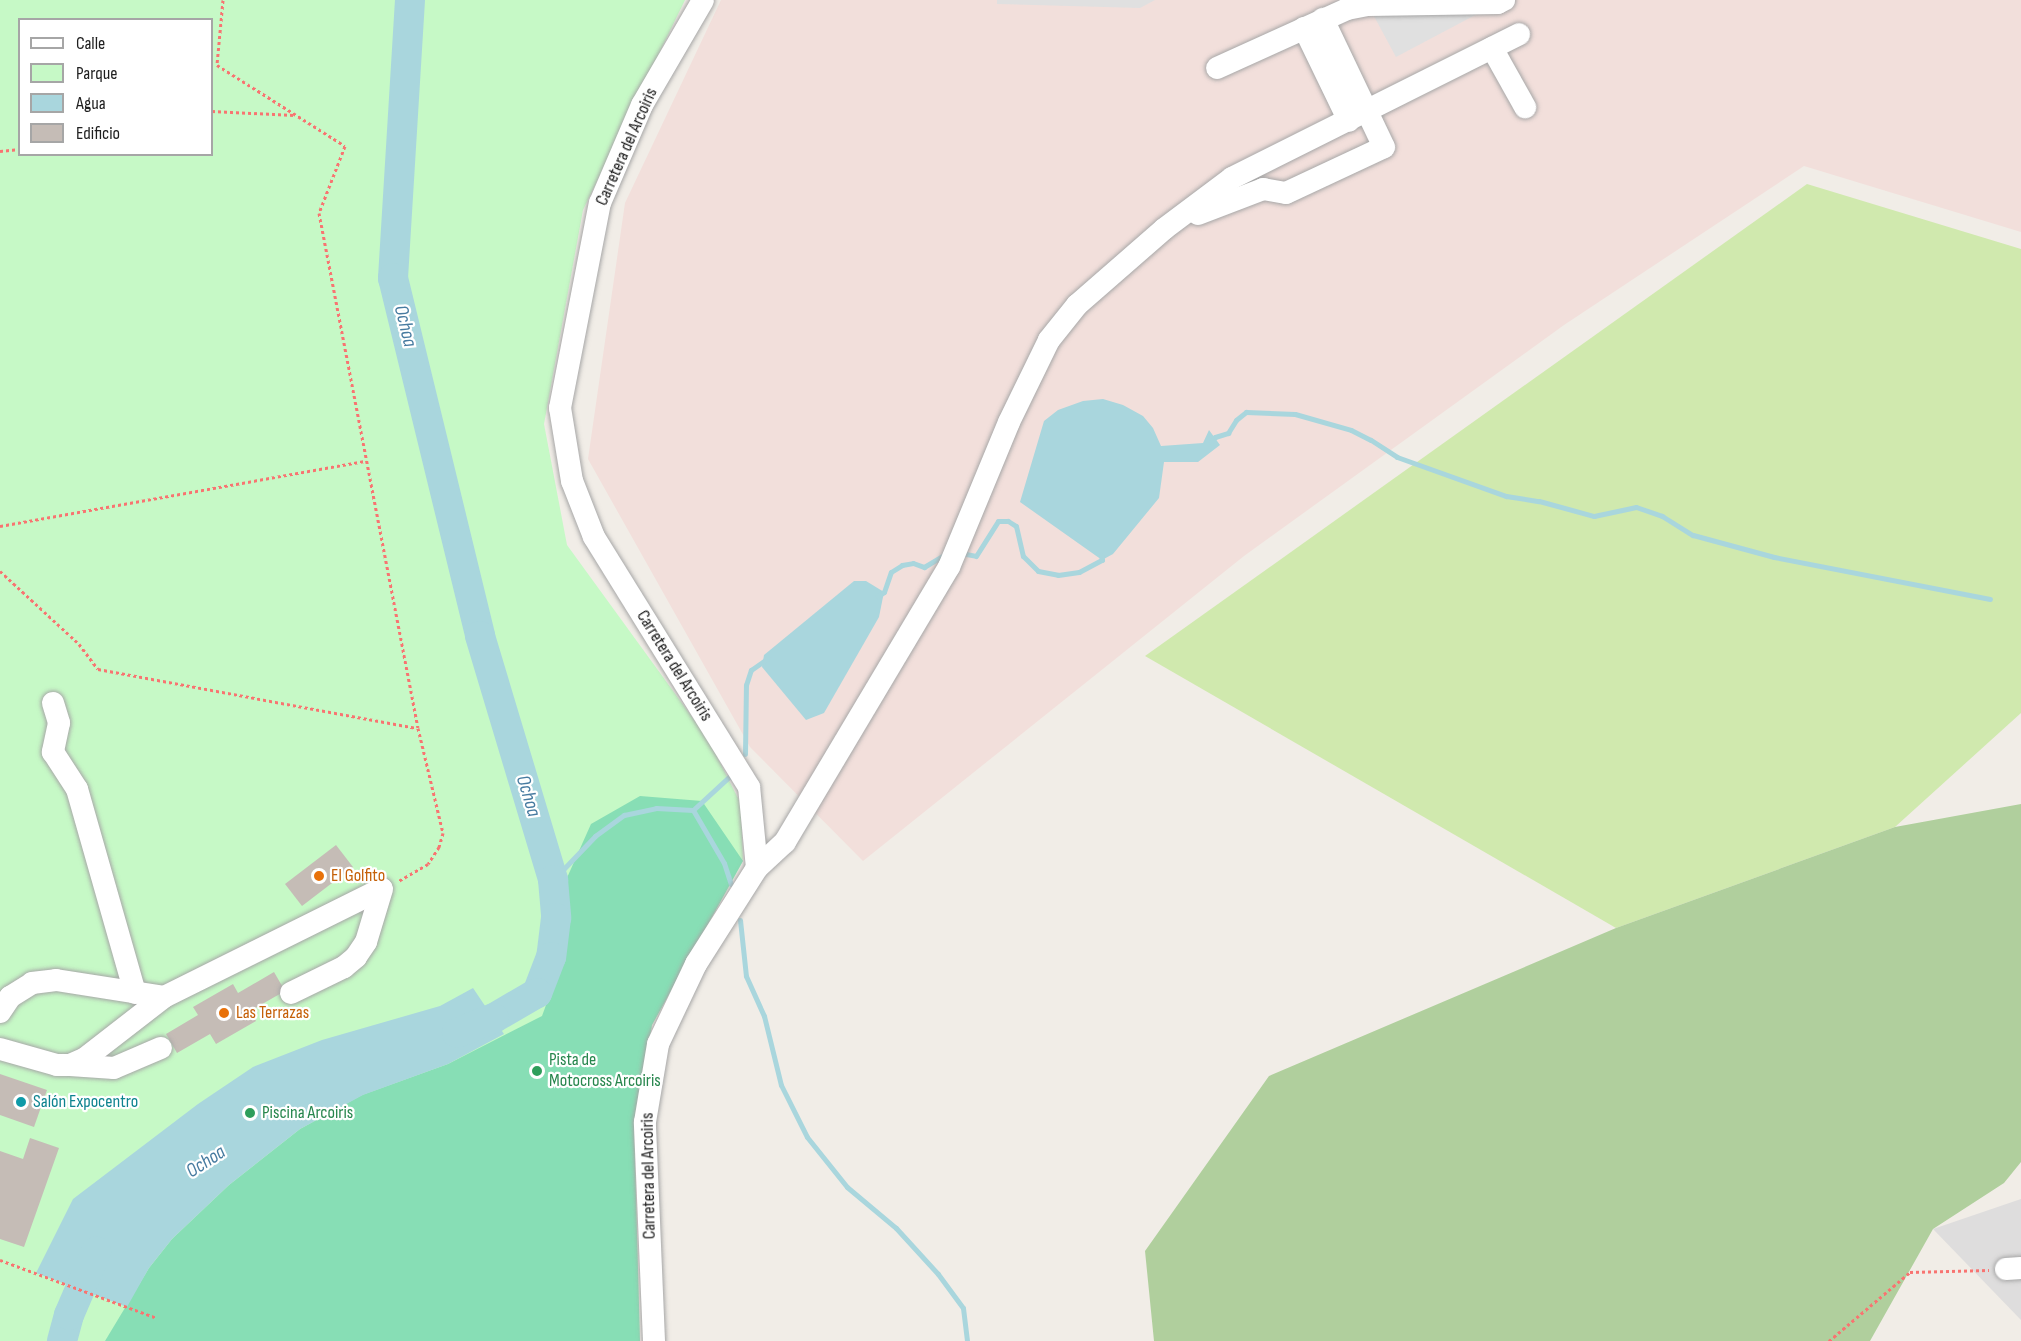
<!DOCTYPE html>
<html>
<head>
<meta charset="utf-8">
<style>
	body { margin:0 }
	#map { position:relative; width:2021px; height:1341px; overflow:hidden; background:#f1ede7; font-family:"Sofia Sans Condensed",sans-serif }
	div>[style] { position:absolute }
	.residential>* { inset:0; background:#dedddd }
	.military>* { inset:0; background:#f2dfdb }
	.grass>* { inset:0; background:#d0e9ae }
	.forest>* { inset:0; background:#b0cf9d }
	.park>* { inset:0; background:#c6f9c6 }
	.pitch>* { inset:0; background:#87deb5 }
	.parking>* { inset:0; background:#e0e0e0 }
	.water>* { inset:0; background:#a9d6dd }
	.stream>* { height:5px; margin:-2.5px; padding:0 2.5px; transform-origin:2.5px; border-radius:2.5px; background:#a9d6dd }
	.river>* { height:30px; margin:-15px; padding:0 15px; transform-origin:15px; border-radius:15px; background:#a9d6dd }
	.building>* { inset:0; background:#c5bcb6 }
	.path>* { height:3px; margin-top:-1.5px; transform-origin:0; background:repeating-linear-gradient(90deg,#f87471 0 3px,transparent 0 6px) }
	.roads { filter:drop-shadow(0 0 2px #a7a7a7) drop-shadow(0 0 2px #a7a7a7) }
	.minor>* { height:22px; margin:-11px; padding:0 11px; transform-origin:11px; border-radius:11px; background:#fff }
	.dots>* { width:16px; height:16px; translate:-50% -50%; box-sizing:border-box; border:3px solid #fff; border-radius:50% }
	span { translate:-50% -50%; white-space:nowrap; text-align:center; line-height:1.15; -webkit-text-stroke:4.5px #fff; paint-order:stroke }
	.street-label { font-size:18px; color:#202020 }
	.food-label { font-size:18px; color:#c56008 }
	.left { translate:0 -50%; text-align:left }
	.leisure-label { font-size:18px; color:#27864d }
	.culture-label { font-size:18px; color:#0d838f }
	.water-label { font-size:20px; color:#477ba0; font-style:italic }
	.legend { position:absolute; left:18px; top:18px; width:195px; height:138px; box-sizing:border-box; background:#fff; border:2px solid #a6a6a6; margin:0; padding:8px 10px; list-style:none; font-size:18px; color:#202020 }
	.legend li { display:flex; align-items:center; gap:12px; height:30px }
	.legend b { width:30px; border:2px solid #a6a6a6 }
</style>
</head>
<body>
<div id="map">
	<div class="residential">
		<i style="clip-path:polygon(2021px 1199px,2021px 1320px,1933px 1229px)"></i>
	</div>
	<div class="military">
		<i style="clip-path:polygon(721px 0,2021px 0,2021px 232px,1804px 166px,1564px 325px,1244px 556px,863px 861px,750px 747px,588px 459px,625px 203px)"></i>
	</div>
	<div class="grass">
		<i style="clip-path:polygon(1807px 184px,2021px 249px,2021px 713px,1895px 827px,1616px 928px,1145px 656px)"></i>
	</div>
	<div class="forest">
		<i style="clip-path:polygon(2021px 804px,2021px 1162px,2004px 1183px,1933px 1229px,1870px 1341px,1154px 1341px,1145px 1251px,1269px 1076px,1616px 928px,1895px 827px)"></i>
	</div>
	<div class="park">
		<i style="clip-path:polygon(evenodd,0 0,685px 0,583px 210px,544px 424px,567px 545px,708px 739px,741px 804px,743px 861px,652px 1025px,634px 1125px,640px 1341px,0 1341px,0 0,20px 20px,212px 20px,212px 154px,20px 154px,20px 20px)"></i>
	</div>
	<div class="pitch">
		<i style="clip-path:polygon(640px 796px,702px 801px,743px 861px,652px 1025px,634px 1125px,640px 1341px,105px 1341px,149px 1268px,172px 1239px,229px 1185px,300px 1129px,362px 1095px,448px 1064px,542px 1016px,564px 956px,566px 880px,591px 824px)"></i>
	</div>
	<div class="parking">
		<i style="clip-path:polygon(997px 0,1155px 0,1140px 8px,997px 4px)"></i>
		<i style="clip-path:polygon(1498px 3px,1396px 57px,1368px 5px)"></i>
	</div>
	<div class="water">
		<i style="clip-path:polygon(1103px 399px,1123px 405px,1143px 416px,1153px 428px,1161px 446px,1203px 443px,1209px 430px,1220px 445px,1198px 462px,1164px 462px,1159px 498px,1113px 554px,1102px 560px,1020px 502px,1044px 421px,1058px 410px,1083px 401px)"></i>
		<i style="clip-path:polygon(854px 581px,866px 581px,884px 592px,879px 617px,824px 713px,806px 720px,762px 667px,764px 655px)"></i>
		<i style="clip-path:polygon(473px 988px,504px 1034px,448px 1064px,363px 1095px,300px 1129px,229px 1185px,172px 1239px,149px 1268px,127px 1307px,36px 1273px,73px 1199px,198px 1104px,253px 1067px,322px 1040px,440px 1006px)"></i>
	</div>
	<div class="stream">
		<i style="left:1211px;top:442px;width:6px;rotate:-51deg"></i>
		<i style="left:1215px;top:437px;width:14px;rotate:-17deg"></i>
		<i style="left:1228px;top:433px;width:15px;rotate:-58deg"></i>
		<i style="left:1236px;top:420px;width:13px;rotate:-39deg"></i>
		<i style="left:1246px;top:412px;width:49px;rotate:2.3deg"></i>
		<i style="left:1295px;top:414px;width:58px;rotate:15.9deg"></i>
		<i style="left:1351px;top:430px;width:22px;rotate:27deg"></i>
		<i style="left:1371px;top:440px;width:31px;rotate:33deg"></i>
		<i style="left:1397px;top:457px;width:116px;rotate:19.7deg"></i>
		<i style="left:1506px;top:496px;width:33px;rotate:9deg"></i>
		<i style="left:1539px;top:501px;width:57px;rotate:15.3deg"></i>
		<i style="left:1594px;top:516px;width:43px;rotate:-12.1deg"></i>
		<i style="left:1636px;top:507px;width:28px;rotate:19deg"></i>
		<i style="left:1662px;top:516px;width:36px;rotate:32deg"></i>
		<i style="left:1693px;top:535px;width:84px;rotate:15.2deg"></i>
		<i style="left:1774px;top:557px;width:220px;rotate:11deg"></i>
		<i style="left:961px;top:553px;width:15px;rotate:11deg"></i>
		<i style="left:976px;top:556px;width:41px;rotate:-57.8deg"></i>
		<i style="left:998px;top:521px;width:10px"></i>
		<i style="left:1008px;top:521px;width:9px;rotate:32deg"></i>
		<i style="left:1016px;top:526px;width:31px;rotate:77deg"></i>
		<i style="left:1023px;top:556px;width:21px;rotate:45deg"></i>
		<i style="left:1038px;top:571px;width:20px;rotate:11deg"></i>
		<i style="left:1058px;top:575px;width:21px;rotate:-8deg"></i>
		<i style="left:1079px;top:572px;width:26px;rotate:-28deg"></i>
		<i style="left:1102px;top:560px;width:5px;rotate:-101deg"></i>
		<i style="left:878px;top:596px;width:7px;rotate:-34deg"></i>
		<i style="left:884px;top:592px;width:21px;rotate:-71deg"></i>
		<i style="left:891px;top:572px;width:13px;rotate:-32deg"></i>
		<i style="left:902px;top:565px;width:11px;rotate:-10deg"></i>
		<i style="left:913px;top:563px;width:12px;rotate:20deg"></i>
		<i style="left:924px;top:567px;width:26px;rotate:-31deg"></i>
		<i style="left:745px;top:754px;width:69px;rotate:-89.2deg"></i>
		<i style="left:746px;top:685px;width:16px;rotate:-72deg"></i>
		<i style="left:751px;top:670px;width:21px;rotate:-35deg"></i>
		<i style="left:693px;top:810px;width:53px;rotate:-42.7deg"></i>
		<i style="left:553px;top:880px;width:61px;rotate:-46.3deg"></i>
		<i style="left:595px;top:836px;width:36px;rotate:-36deg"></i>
		<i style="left:624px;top:815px;width:33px;rotate:-12deg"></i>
		<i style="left:656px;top:808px;width:37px;rotate:3deg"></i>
		<i style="left:693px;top:810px;width:61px;rotate:59.7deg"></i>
		<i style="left:724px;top:863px;width:22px;rotate:72deg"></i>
		<i style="left:740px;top:920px;width:56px;rotate:83.9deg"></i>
		<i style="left:746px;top:976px;width:44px;rotate:65.8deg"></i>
		<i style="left:764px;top:1016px;width:71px;rotate:76.2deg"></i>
		<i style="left:781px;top:1085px;width:58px;rotate:63.4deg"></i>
		<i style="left:807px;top:1137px;width:64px;rotate:51.3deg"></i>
		<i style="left:847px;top:1187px;width:64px;rotate:39.9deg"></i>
		<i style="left:896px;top:1228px;width:62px;rotate:47.6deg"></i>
		<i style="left:938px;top:1274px;width:42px;rotate:53.7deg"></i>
		<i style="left:963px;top:1308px;width:33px;rotate:83deg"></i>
	</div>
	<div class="river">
		<i style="left:410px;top:0;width:279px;rotate:93.5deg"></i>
		<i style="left:393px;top:278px;width:368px;rotate:76.3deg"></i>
		<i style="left:480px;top:636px;width:255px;rotate:73.3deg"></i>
		<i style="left:553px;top:880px;width:38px;rotate:85deg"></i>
		<i style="left:556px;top:918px;width:39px;rotate:97deg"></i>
		<i style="left:551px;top:957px;width:39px;rotate:111deg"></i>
		<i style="left:537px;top:993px;width:50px;rotate:149.8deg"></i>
		<i style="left:494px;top:1018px;width:40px;rotate:158deg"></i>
		<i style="left:62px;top:1341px;width:27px;rotate:-75deg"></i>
		<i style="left:69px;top:1315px;width:69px;rotate:-66.8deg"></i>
	</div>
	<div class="building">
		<i style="clip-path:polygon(336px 845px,353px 867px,302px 906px,285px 884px)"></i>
		<i style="clip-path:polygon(274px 972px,285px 991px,250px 1011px,256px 1021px,216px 1044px,210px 1034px,177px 1053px,166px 1034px,198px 1015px,193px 1007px,233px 984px,238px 993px)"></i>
		<i style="clip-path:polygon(0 1074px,47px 1090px,34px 1127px,0 1115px)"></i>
		<i style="clip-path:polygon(30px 1138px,59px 1148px,24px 1247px,0 1239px,0 1151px,23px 1159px)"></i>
	</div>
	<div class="path">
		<i style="left:223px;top:0;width:65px;rotate:95.3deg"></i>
		<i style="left:217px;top:65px;width:151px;rotate:32.3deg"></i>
		<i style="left:345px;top:146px;width:72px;rotate:111.2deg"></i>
		<i style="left:319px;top:213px;width:524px;rotate:79.12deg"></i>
		<i style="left:418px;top:728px;width:108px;rotate:76.6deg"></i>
		<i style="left:443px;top:833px;width:15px;rotate:106deg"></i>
		<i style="left:439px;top:847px;width:20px;rotate:123deg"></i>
		<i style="left:428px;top:864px;width:34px;rotate:150deg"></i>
		<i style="left:212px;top:111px;width:82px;rotate:2.8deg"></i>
		<i style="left:0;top:151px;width:20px;rotate:-6deg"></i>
		<i style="left:0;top:526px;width:372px;rotate:-10.1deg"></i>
		<i style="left:0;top:571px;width:108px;rotate:42.7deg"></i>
		<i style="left:79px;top:644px;width:31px;rotate:53deg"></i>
		<i style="left:98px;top:669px;width:324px;rotate:10.5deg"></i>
		<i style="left:0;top:1260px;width:167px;rotate:20.3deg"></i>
		<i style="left:1829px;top:1341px;width:106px;rotate:-40.4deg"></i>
		<i style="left:1910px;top:1272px;width:79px;rotate:-1.5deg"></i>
	</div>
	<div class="roads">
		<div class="minor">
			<i style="left:1304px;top:28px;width:103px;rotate:64.2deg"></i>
			<i style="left:1492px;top:48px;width:68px;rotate:60.8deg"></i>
			<i style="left:1217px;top:68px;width:143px;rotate:-24.4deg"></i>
			<i style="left:1347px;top:9px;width:21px;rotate:-11deg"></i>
			<i style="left:1368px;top:5px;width:130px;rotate:-0.9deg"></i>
			<i style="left:1498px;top:3px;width:7px;rotate:-27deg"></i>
			<i style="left:1198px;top:214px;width:70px;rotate:-21deg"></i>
			<i style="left:1263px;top:189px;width:23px;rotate:10deg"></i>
			<i style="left:1286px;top:193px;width:108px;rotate:-25.1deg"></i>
			<i style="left:1384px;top:147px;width:142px;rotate:-115.5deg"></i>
			<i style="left:53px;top:703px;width:21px;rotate:73deg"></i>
			<i style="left:59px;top:723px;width:30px;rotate:102deg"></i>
			<i style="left:53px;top:752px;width:44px;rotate:57deg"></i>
			<i style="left:77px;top:789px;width:212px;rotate:74.1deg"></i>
			<i style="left:757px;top:868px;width:38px;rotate:-43deg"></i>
			<i style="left:785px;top:842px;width:320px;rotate:-59.2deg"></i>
			<i style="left:949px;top:567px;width:157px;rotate:-67.5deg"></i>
			<i style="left:1009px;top:422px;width:91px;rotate:-64deg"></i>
			<i style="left:1049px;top:340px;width:45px;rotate:-51.3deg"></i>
			<i style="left:1077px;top:305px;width:116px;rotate:-41.1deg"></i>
			<i style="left:1164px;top:229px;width:85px;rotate:-36.9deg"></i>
			<i style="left:1232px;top:178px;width:321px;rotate:-26.6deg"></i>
			<i style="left:164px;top:997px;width:243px;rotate:-26.4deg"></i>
			<i style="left:382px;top:889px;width:55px;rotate:106.8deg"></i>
			<i style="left:366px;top:942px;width:18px;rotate:124deg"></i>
			<i style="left:356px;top:957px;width:16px;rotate:140deg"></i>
			<i style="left:344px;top:967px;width:59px;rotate:153.9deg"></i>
			<i style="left:0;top:1012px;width:18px;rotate:-56deg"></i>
			<i style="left:10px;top:997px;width:26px;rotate:-32deg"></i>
			<i style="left:32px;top:983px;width:24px;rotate:-7deg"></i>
			<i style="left:56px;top:980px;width:109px;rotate:8.9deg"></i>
			<i style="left:164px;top:997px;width:101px;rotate:142.2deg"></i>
			<i style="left:84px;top:1059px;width:15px;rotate:157deg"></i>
			<i style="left:70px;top:1065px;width:13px;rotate:180deg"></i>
			<i style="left:57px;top:1065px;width:59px;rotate:-164.3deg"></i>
			<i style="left:70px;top:1065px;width:44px;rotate:3.9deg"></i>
			<i style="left:114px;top:1068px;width:51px;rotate:-23.1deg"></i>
			<i style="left:2006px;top:1269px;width:15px;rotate:-4deg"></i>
			<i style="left:654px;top:1341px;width:219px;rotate:-92.4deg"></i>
			<i style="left:645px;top:1122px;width:79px;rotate:-80.5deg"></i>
			<i style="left:658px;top:1044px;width:89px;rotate:-64.6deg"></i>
			<i style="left:696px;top:964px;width:114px;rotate:-57.6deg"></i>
			<i style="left:757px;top:868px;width:81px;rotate:-95.6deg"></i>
			<i style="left:749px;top:787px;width:294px;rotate:-121.8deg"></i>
			<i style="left:594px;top:537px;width:60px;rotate:-111.4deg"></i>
			<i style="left:572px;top:481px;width:74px;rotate:-99.3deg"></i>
			<i style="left:560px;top:408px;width:209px;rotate:-79deg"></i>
			<i style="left:600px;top:203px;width:107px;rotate:-66.8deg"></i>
			<i style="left:642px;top:105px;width:121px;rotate:-59.8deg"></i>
		</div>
	</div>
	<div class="dots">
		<i style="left:319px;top:876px;background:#e8710a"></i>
		<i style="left:224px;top:1013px;background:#e8710a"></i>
		<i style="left:537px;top:1071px;background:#2e9e5b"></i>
		<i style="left:21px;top:1102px;background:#0f9aa8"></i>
		<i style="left:250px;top:1113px;background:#2e9e5b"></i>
	</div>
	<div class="street-label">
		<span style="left:627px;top:147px;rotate:-66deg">Carretera del Arcoiris</span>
		<span style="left:674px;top:666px;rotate:58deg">Carretera del Arcoiris</span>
		<span style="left:649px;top:1176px;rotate:-91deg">Carretera del Arcoiris</span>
	</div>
	<div class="food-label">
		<span class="left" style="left:331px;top:876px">El Golfito</span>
		<span class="left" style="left:236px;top:1013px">Las Terrazas</span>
	</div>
	<div class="leisure-label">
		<span class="left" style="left:549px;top:1071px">Pista de<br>Motocross Arcoiris</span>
		<span class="left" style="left:262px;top:1113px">Piscina Arcoiris</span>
	</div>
	<div class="culture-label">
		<span class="left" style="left:33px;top:1102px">Salón Expocentro</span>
	</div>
	<div class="water-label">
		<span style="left:405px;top:326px;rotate:76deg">Ochoa</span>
		<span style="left:528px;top:796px;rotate:73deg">Ochoa</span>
		<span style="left:206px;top:1162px;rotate:-33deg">Ochoa</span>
	</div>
	<ul class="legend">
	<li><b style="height:8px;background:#fff"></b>Calle</li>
	<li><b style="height:16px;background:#c6f9c6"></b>Parque</li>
	<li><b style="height:16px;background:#a9d6dd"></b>Agua</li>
	<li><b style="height:16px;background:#c5bcb6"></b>Edificio</li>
	</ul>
</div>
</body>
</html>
